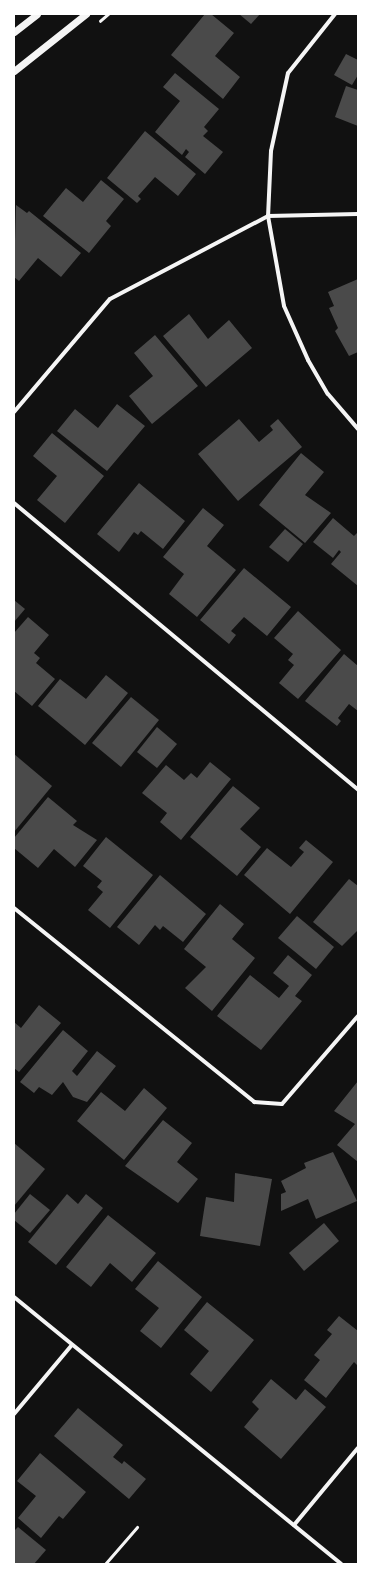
<!DOCTYPE html>
<html>
<head>
<meta charset="utf-8">
<style>
	body { margin:0 }
	#map { position:relative; width:372px; height:1578px; overflow:hidden; background:#111; font-family:"Nunito Sans",sans-serif }
	div>[style] { position:absolute }
	.building>* { inset:0; background:#4a4a4a }
	.path>* { height:2.5px; margin:-1.25px; padding:0 1.25px; transform-origin:1.25px; border-radius:1.25px; background:#f5f5f5 }
	.service>* { height:3px; margin:-1.5px; padding:0 1.5px; transform-origin:1.5px; border-radius:1.5px; background:#f5f5f5 }
	.minor>* { height:4px; margin:-2px; padding:0 2px; transform-origin:2px; border-radius:2px; background:#f5f5f5 }
	.tertiary>* { height:7px; margin:-3.5px; padding:0 3.5px; transform-origin:3.5px; border-radius:3.5px; background:#f5f5f5 }
	span { translate:-50% -50%; white-space:nowrap; text-align:center; line-height:1.15; -webkit-text-stroke:3px #fff; paint-order:stroke }
	.frame { position:absolute; inset:0; border:15px solid #fff; pointer-events:none }
</style>
</head>
<body>
<div id="map">
	<div class="building">
		<i style="clip-path:polygon(205px 14px,211px 14px,234px 33px,215px 56px,240px 77px,223px 99px,171px 55px)"></i>
		<i style="clip-path:polygon(239px 14px,260px 14px,251px 24px)"></i>
		<i style="clip-path:polygon(346px 54px,358px 60px,358px 75px,352px 85px,334px 75px)"></i>
		<i style="clip-path:polygon(175px 73px,219px 109px,204px 127px,208px 131px,203px 136px,223px 152px,205px 174px,185px 157px,189px 152px,186px 149px,182px 155px,155px 132px,180px 101px,163px 87px)"></i>
		<i style="clip-path:polygon(346px 86px,358px 90px,358px 126px,335px 117px)"></i>
		<i style="clip-path:polygon(145px 131px,196px 174px,178px 196px,155px 177px,138px 196px,141px 199px,137px 203px,107px 178px)"></i>
		<i style="clip-path:polygon(101px 180px,124px 199px,106px 221px,111px 226px,89px 253px,43px 216px,66px 188px,83px 202px)"></i>
		<i style="clip-path:polygon(16px 205px,27px 213px,29px 211px,81px 253px,61px 277px,38px 258px,19px 281px,14px 277px)"></i>
		<i style="clip-path:polygon(358px 279px,358px 352px,349px 356px,335px 331px,338px 328px,329px 308px,334px 306px,328px 292px)"></i>
		<i style="clip-path:polygon(189px 314px,208px 339px,229px 320px,252px 348px,206px 387px,163px 336px)"></i>
		<i style="clip-path:polygon(155px 335px,198px 386px,152px 424px,129px 396px,153px 376px,134px 353px)"></i>
		<i style="clip-path:polygon(117px 404px,145px 426px,107px 471px,57px 431px,75px 409px,98px 428px)"></i>
		<i style="clip-path:polygon(239px 419px,259px 442px,273px 430px,270px 426px,278px 419px,302px 447px,238px 501px,198px 454px)"></i>
		<i style="clip-path:polygon(52px 433px,104px 476px,65px 523px,37px 500px,57px 476px,33px 456px)"></i>
		<i style="clip-path:polygon(301px 453px,324px 472px,305px 495px,331px 513px,305px 543px,259px 505px)"></i>
		<i style="clip-path:polygon(139px 483px,185px 521px,163px 549px,141px 531px,138px 535px,134px 532px,119px 552px,97px 534px)"></i>
		<i style="clip-path:polygon(203px 508px,224px 525px,207px 546px,236px 570px,197px 617px,169px 594px,184px 574px,163px 557px)"></i>
		<i style="clip-path:polygon(333px 518px,354px 536px,358px 532px,358px 586px,331px 564px,341px 552px,339px 550px,333px 558px,313px 542px)"></i>
		<i style="clip-path:polygon(285px 529px,303px 544px,288px 562px,269px 547px)"></i>
		<i style="clip-path:polygon(244px 568px,291px 607px,267px 636px,244px 617px,231px 631px,236px 635px,229px 644px,200px 620px)"></i>
		<i style="clip-path:polygon(14px 600px,25px 609px,14px 622px)"></i>
		<i style="clip-path:polygon(298px 611px,341px 650px,298px 699px,279px 683px,294px 665px,288px 660px,293px 654px,274px 638px)"></i>
		<i style="clip-path:polygon(28px 617px,49px 635px,34px 653px,40px 658px,36px 663px,55px 679px,32px 706px,14px 691px,14px 633px)"></i>
		<i style="clip-path:polygon(344px 654px,358px 666px,358px 711px,349px 704px,338px 718px,341px 721px,337px 726px,305px 701px)"></i>
		<i style="clip-path:polygon(106px 675px,128px 693px,85px 745px,38px 706px,60px 679px,86px 699px)"></i>
		<i style="clip-path:polygon(131px 697px,159px 720px,121px 767px,92px 743px)"></i>
		<i style="clip-path:polygon(157px 727px,177px 744px,157px 768px,137px 752px)"></i>
		<i style="clip-path:polygon(14px 754px,52px 786px,14px 832px)"></i>
		<i style="clip-path:polygon(210px 762px,231px 779px,181px 840px,160px 822px,167px 813px,142px 793px,166px 765px,184px 780px,191px 773px,197px 778px)"></i>
		<i style="clip-path:polygon(233px 786px,260px 808px,240px 829px,261px 847px,237px 876px,190px 837px)"></i>
		<i style="clip-path:polygon(48px 797px,77px 821px,73px 825px,97px 840px,75px 867px,54px 849px,38px 868px,14px 848px,14px 838px)"></i>
		<i style="clip-path:polygon(106px 837px,153px 875px,110px 928px,88px 910px,103px 892px,97px 887px,102px 881px,83px 866px)"></i>
		<i style="clip-path:polygon(306px 840px,333px 862px,290px 914px,244px 875px,267px 848px,291px 867px,304px 852px,299px 848px)"></i>
		<i style="clip-path:polygon(160px 875px,206px 914px,183px 942px,163px 926px,160px 930px,155px 925px,139px 945px,117px 927px)"></i>
		<i style="clip-path:polygon(349px 879px,358px 886px,358px 930px,342px 946px,313px 922px)"></i>
		<i style="clip-path:polygon(220px 904px,244px 924px,232px 939px,255px 958px,212px 1011px,185px 988px,206px 967px,184px 949px)"></i>
		<i style="clip-path:polygon(297px 916px,334px 947px,316px 969px,278px 938px)"></i>
		<i style="clip-path:polygon(288px 955px,312px 975px,295px 996px,302px 1001px,261px 1050px,217px 1016px,250px 975px,279px 998px,289px 986px,273px 973px)"></i>
		<i style="clip-path:polygon(39px 1005px,61px 1023px,19px 1072px,14px 1068px,14px 1022px,21px 1028px)"></i>
		<i style="clip-path:polygon(63px 1030px,88px 1051px,72px 1071px,77px 1076px,97px 1051px,116px 1066px,87px 1102px,73px 1097px,63px 1082px,52px 1095px,39px 1087px,34px 1093px,20px 1082px)"></i>
		<i style="clip-path:polygon(358px 1081px,358px 1162px,337px 1145px,355px 1124px,334px 1111px)"></i>
		<i style="clip-path:polygon(144px 1088px,167px 1108px,124px 1160px,77px 1121px,101px 1092px,125px 1111px)"></i>
		<i style="clip-path:polygon(163px 1120px,192px 1143px,177px 1162px,198px 1179px,178px 1203px,125px 1166px)"></i>
		<i style="clip-path:polygon(14px 1143px,45px 1169px,14px 1206px)"></i>
		<i style="clip-path:polygon(333px 1152px,357px 1201px,316px 1219px,308px 1199px,281px 1211px,281px 1194px,286px 1192px,281px 1181px,306px 1168px,304px 1163px)"></i>
		<i style="clip-path:polygon(235px 1173px,272px 1179px,260px 1246px,200px 1236px,206px 1197px,234px 1202px)"></i>
		<i style="clip-path:polygon(30px 1194px,50px 1210px,30px 1233px,14px 1220px,14px 1214px)"></i>
		<i style="clip-path:polygon(67px 1194px,78px 1204px,86px 1194px,103px 1208px,56px 1265px,28px 1242px)"></i>
		<i style="clip-path:polygon(108px 1215px,156px 1253px,132px 1282px,110px 1263px,91px 1287px,66px 1267px)"></i>
		<i style="clip-path:polygon(324px 1223px,339px 1241px,304px 1271px,289px 1253px)"></i>
		<i style="clip-path:polygon(158px 1261px,202px 1297px,161px 1348px,140px 1331px,159px 1308px,135px 1289px)"></i>
		<i style="clip-path:polygon(207px 1302px,254px 1340px,211px 1392px,190px 1374px,209px 1351px,184px 1330px)"></i>
		<i style="clip-path:polygon(339px 1316px,358px 1331px,358px 1366px,354px 1362px,326px 1398px,304px 1380px,320px 1360px,314px 1355px,332px 1334px,327px 1330px)"></i>
		<i style="clip-path:polygon(271px 1379px,296px 1400px,305px 1389px,326px 1407px,281px 1459px,244px 1427px,259px 1409px,252px 1402px)"></i>
		<i style="clip-path:polygon(78px 1408px,123px 1445px,113px 1457px,122px 1464px,124px 1461px,146px 1479px,129px 1499px,54px 1436px)"></i>
		<i style="clip-path:polygon(40px 1453px,86px 1492px,63px 1519px,59px 1516px,41px 1538px,18px 1518px,36px 1496px,17px 1481px)"></i>
		<i style="clip-path:polygon(18px 1527px,46px 1550px,34px 1564px,14px 1564px,14px 1531px)"></i>
	</div>
	<div class="path">
		<i style="left:100px;top:21px;width:11px;rotate:-41deg"></i>
	</div>
	<div class="service">
		<i style="left:105px;top:1564px;width:49px;rotate:-49.1deg"></i>
	</div>
	<div class="minor">
		<i style="left:335px;top:14px;width:75px;rotate:128.5deg"></i>
		<i style="left:288px;top:73px;width:80px;rotate:102.3deg"></i>
		<i style="left:271px;top:151px;width:65px;rotate:92.6deg"></i>
		<i style="left:268px;top:216px;width:91px;rotate:79.9deg"></i>
		<i style="left:284px;top:306px;width:59px;rotate:66deg"></i>
		<i style="left:308px;top:360px;width:39px;rotate:60deg"></i>
		<i style="left:328px;top:394px;width:46px;rotate:49.4deg"></i>
		<i style="left:14px;top:412px;width:148px;rotate:-49.7deg"></i>
		<i style="left:110px;top:299px;width:178px;rotate:-27.7deg"></i>
		<i style="left:268px;top:216px;width:90px;rotate:-1.3deg"></i>
		<i style="left:14px;top:503px;width:448px;rotate:39.8deg"></i>
		<i style="left:14px;top:908px;width:309px;rotate:38.9deg"></i>
		<i style="left:254px;top:1102px;width:28px;rotate:4deg"></i>
		<i style="left:282px;top:1104px;width:116px;rotate:-49.2deg"></i>
		<i style="left:14px;top:1297px;width:422px;rotate:39.2deg"></i>
		<i style="left:14px;top:1414px;width:90px;rotate:-50deg"></i>
		<i style="left:294px;top:1525px;width:100px;rotate:-50.3deg"></i>
	</div>
	<div class="tertiary">
		<i style="left:14px;top:32px;width:29px;rotate:-38deg"></i>
		<i style="left:14px;top:71px;width:92px;rotate:-38.4deg"></i>
	</div>
	<div class="frame"></div>
</div>
</body>
</html>
